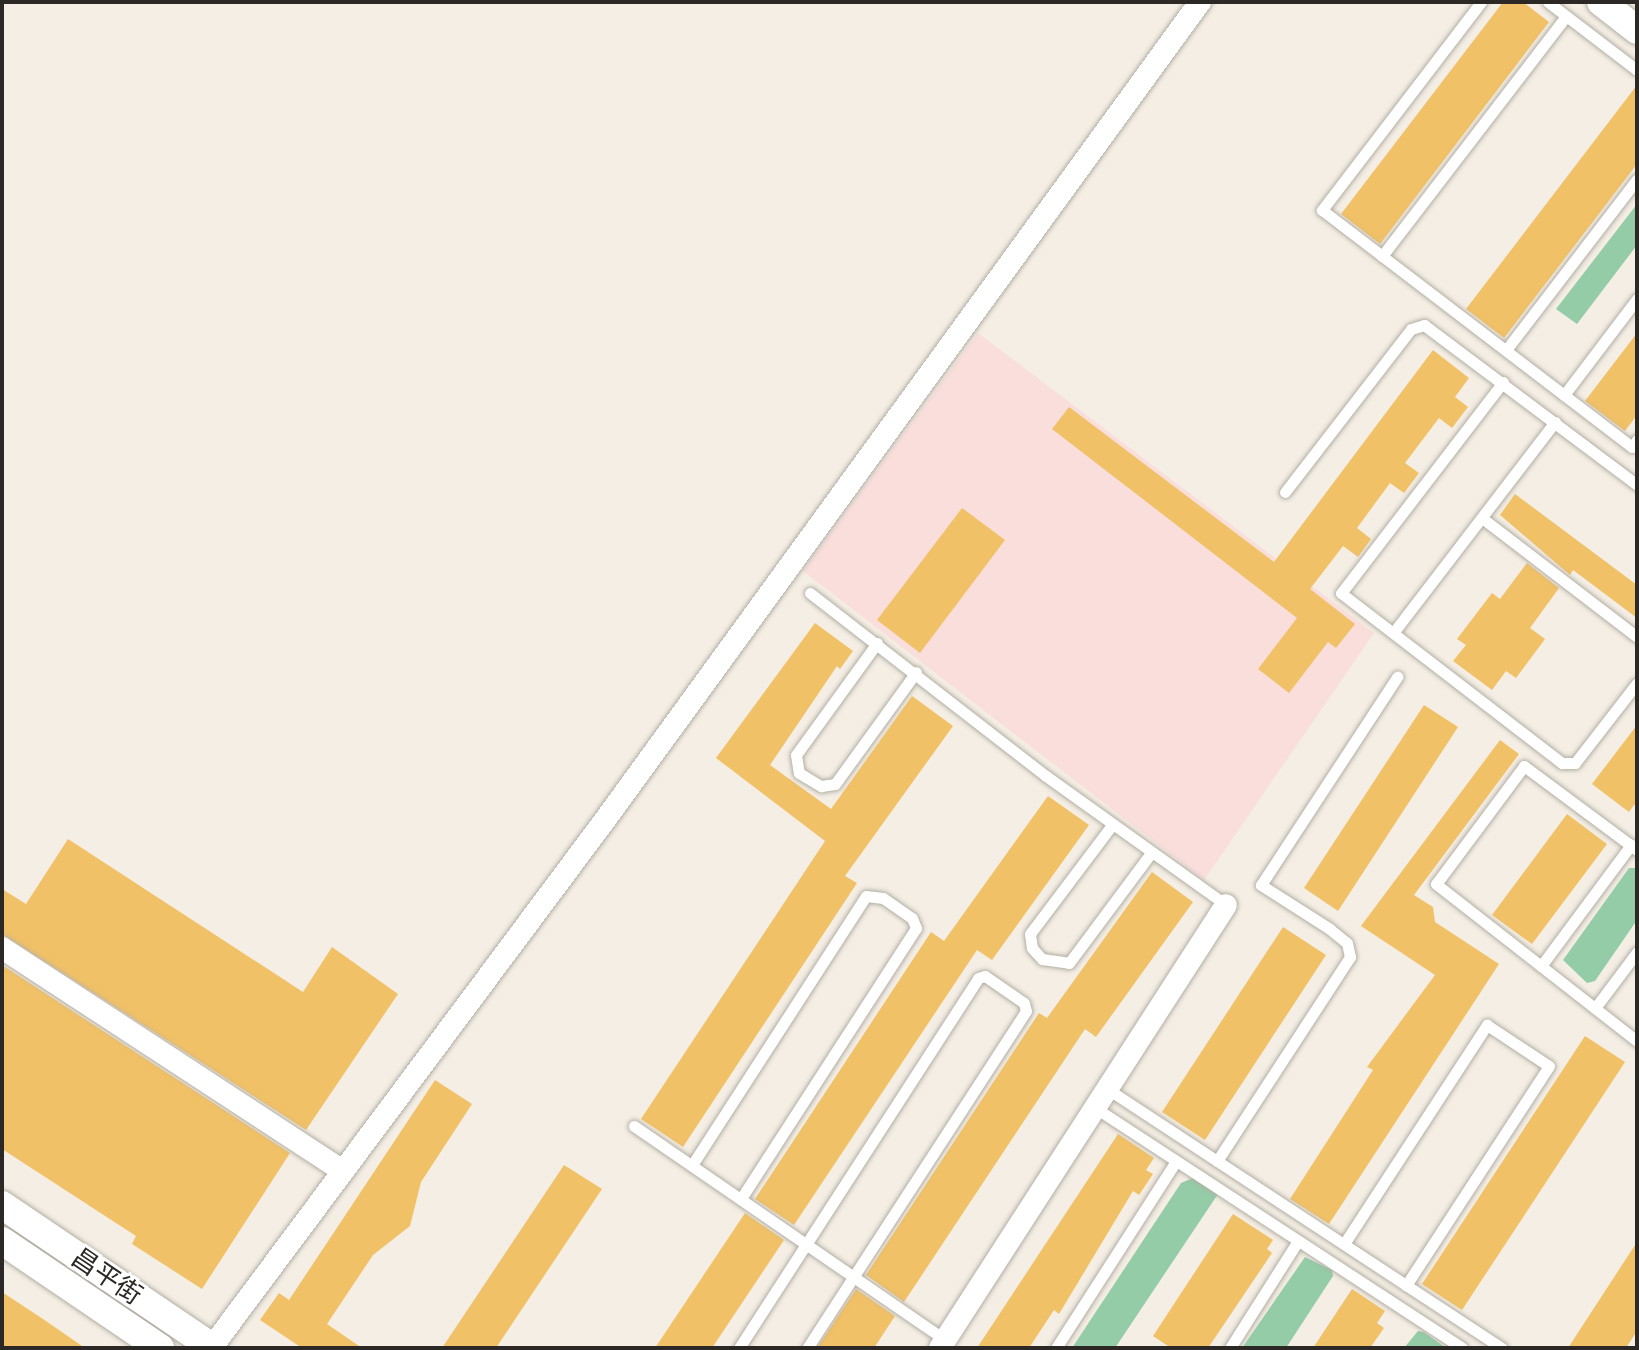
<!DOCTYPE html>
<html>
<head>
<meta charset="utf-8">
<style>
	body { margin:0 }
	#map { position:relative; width:1639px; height:1350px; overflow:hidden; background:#f4eee4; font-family:"IBM Plex Serif","Noto Sans SC",serif }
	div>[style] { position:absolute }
	.education>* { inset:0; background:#f9dedc }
	.green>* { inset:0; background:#93cca7 }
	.building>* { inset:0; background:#f1c167 }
	.roads { filter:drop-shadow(0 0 2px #b3aea4) drop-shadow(0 0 2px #b3aea4) }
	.service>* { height:11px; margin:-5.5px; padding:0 5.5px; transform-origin:5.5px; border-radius:5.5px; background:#fff }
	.minor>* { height:22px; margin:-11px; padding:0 11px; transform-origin:11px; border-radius:11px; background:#fff }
	.tertiary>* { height:28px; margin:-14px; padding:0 14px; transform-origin:14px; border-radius:14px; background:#fff }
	span { translate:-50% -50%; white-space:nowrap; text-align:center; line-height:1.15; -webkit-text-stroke:6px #fff; paint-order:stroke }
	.street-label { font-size:26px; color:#2b2825 }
	.frame { position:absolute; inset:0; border:4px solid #2b2825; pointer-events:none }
</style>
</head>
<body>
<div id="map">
	<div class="education">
		<i style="clip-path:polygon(978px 333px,1374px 633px,1204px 880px,803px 571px)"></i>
	</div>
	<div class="green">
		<i style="clip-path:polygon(1637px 204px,1637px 245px,1577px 324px,1556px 309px)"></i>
		<i style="clip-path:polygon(1629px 868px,1637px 868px,1637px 920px,1595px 981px,1587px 983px,1563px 960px)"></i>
		<i style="clip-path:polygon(1193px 1178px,1218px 1194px,1115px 1348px,1072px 1348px,1181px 1183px)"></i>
		<i style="clip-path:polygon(1305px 1257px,1332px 1270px,1333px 1276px,1286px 1348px,1242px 1348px)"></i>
		<i style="clip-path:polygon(1418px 1331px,1424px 1332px,1446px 1348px,1404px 1348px)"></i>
	</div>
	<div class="building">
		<i style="clip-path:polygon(1503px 2px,1523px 2px,1549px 22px,1380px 244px,1341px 214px)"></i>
		<i style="clip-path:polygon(1637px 85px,1637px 164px,1504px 338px,1466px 309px)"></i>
		<i style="clip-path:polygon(1637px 333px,1637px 415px,1625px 431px,1585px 401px)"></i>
		<i style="clip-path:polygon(1433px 350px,1469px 378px,1455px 397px,1468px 407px,1452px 428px,1439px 418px,1405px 463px,1419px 473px,1404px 493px,1390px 483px,1357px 528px,1371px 539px,1358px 557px,1343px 546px,1310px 589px,1355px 624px,1336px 648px,1328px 642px,1289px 693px,1258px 669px,1297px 618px,1052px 429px,1069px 407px,1274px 562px)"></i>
		<i style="clip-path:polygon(1515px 494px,1637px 585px,1637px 618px,1573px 570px,1570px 575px,1500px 515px)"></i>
		<i style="clip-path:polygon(962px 508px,1005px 540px,920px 653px,877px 620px)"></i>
		<i style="clip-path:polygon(1527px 563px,1559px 588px,1530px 628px,1545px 639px,1516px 678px,1506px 671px,1492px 690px,1453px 661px,1466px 645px,1457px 639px,1492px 593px,1500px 599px)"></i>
		<i style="clip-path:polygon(815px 623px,853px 651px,840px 669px,837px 666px,770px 765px,831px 809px,912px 696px,953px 726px,845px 876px,857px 883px,683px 1147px,641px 1119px,825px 841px,716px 758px)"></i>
		<i style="clip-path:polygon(1424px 705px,1458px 727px,1338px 911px,1304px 888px)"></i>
		<i style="clip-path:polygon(1637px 725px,1637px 801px,1629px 812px,1592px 784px)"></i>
		<i style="clip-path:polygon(1500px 740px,1519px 754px,1414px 895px,1433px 907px,1435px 922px,1499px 964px,1329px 1224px,1290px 1199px,1373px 1070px,1367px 1067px,1435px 975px,1361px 926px)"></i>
		<i style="clip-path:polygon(1048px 796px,1089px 825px,992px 960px,977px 950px,794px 1225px,755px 1199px,931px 932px,944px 941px)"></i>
		<i style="clip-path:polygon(1567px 814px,1607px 844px,1532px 944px,1492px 915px)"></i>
		<i style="clip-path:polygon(68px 839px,303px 992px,332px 947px,398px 994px,306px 1130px,2px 934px,2px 889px,26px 904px)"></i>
		<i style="clip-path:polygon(1152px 872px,1193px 902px,1096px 1037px,1085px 1029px,904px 1302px,866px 1275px,1039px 1013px,1047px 1018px)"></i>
		<i style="clip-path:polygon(1283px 927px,1326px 955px,1205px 1140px,1162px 1112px)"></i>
		<i style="clip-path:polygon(2px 965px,290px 1153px,202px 1289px,132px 1244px,136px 1236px,2px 1149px)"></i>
		<i style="clip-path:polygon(1585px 1036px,1625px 1062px,1462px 1310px,1422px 1284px)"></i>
		<i style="clip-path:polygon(435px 1080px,472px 1104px,421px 1182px,410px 1226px,373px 1255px,327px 1324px,362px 1348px,302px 1348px,260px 1320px,279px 1293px,289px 1300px)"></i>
		<i style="clip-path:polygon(1118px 1134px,1154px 1158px,1146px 1170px,1153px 1174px,1139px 1195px,1133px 1191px,1059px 1314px,1054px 1310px,1029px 1348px,977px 1348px)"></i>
		<i style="clip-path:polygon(564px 1165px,602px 1189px,496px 1348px,442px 1348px)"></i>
		<i style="clip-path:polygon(745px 1213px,784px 1240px,712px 1348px,655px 1348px)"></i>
		<i style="clip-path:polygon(1233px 1214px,1273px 1240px,1267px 1249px,1272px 1253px,1208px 1348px,1171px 1348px,1153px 1336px)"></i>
		<i style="clip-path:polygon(1637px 1242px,1637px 1331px,1626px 1348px,1568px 1348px)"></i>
		<i style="clip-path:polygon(856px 1289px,895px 1316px,874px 1348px,817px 1348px)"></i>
		<i style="clip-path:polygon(1352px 1289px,1385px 1311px,1377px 1323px,1384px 1328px,1370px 1348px,1313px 1348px)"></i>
		<i style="clip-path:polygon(2px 1292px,43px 1319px,85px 1348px,2px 1348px)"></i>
	</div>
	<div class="roads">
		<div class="service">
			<i style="left:1481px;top:2px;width:262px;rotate:127.4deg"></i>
			<i style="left:1322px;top:210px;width:390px;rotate:37.4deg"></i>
			<i style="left:1632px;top:447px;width:9px;rotate:-54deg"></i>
			<i style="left:1548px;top:2px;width:112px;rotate:37.4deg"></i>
			<i style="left:1382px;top:256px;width:302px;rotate:-52.5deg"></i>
			<i style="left:1506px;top:350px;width:215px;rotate:-52.5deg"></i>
			<i style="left:1503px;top:382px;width:266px;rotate:127.5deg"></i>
			<i style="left:1341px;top:593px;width:279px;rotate:37.6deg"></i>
			<i style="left:1562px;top:763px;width:13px"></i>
			<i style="left:1575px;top:763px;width:101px;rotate:-52.2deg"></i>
			<i style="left:1564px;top:395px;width:121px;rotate:-52.8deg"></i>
			<i style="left:1285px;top:492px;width:206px;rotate:-52.3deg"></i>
			<i style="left:1411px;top:329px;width:14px;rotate:-17deg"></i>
			<i style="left:1424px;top:325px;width:266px;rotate:36.9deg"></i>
			<i style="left:1482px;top:518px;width:195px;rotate:37.5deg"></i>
			<i style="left:810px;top:593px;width:299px;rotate:37.8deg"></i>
			<i style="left:1046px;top:776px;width:221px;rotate:35.6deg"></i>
			<i style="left:1393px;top:633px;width:266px;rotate:-52.5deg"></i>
			<i style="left:877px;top:643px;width:138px;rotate:125.9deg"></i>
			<i style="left:796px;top:755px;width:18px;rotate:81deg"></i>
			<i style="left:799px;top:773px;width:26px;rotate:31deg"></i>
			<i style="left:821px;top:786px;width:14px;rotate:-8deg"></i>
			<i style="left:835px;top:784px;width:138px;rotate:-54.1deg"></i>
			<i style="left:1112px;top:825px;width:136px;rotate:127deg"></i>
			<i style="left:1030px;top:934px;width:14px;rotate:82deg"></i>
			<i style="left:1032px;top:948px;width:15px;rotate:48deg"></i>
			<i style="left:1042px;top:959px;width:27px;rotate:8deg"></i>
			<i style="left:1069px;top:963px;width:137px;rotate:-53.3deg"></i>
			<i style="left:1637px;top:850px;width:141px;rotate:-143.4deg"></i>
			<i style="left:1524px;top:766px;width:147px;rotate:126.7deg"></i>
			<i style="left:1436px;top:884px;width:255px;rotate:38deg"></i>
			<i style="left:1541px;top:966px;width:151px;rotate:-53.4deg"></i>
			<i style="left:1595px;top:1008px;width:70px;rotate:-53.1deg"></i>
			<i style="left:1106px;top:1088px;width:474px;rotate:33.3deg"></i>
			<i style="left:1094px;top:1107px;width:440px;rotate:33.2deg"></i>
			<i style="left:634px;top:1126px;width:378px;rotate:34.5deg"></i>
			<i style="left:1217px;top:1161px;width:244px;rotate:-56.9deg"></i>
			<i style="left:1350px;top:957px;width:14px;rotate:-102deg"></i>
			<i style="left:1347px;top:943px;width:22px;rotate:-141deg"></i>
			<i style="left:1330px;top:929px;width:82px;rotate:-147.5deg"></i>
			<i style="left:1261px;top:885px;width:249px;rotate:-56.8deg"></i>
			<i style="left:692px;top:1165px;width:320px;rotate:-57.1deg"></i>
			<i style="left:866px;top:896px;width:17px;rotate:7deg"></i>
			<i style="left:883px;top:898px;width:35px;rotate:35deg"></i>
			<i style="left:912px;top:918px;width:11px;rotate:68deg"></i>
			<i style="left:916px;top:928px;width:323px;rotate:122.9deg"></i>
			<i style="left:1344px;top:1244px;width:262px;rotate:-56.9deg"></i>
			<i style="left:1487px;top:1025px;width:74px;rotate:33.5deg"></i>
			<i style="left:1549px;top:1066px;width:262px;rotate:123.1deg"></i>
			<i style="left:739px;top:1348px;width:440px;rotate:-57.1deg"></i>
			<i style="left:978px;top:978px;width:7px;rotate:-16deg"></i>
			<i style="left:985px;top:976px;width:47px;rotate:34.7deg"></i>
			<i style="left:1024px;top:1003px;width:8px;rotate:76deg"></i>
			<i style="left:1026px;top:1011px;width:402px;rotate:123deg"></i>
			<i style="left:1056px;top:1348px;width:222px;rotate:-57.3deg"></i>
			<i style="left:1230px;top:1348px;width:127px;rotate:-57.6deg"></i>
		</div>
		<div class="minor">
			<i style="left:2px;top:948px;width:407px;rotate:33.2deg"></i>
			<i style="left:212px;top:1347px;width:657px;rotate:-53.29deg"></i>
			<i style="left:605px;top:820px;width:1012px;rotate:-53.97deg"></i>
			<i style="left:940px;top:1348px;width:527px;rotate:-57.15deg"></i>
		</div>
		<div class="tertiary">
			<i style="left:1601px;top:2px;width:46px;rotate:37.9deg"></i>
			<i style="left:2px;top:1205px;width:255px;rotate:34.1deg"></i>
			<i style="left:2px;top:1241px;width:191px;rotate:34.1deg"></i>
		</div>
	</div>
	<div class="street-label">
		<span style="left:107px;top:1276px;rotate:34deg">昌平街</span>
	</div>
	<div class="frame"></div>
</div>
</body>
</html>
